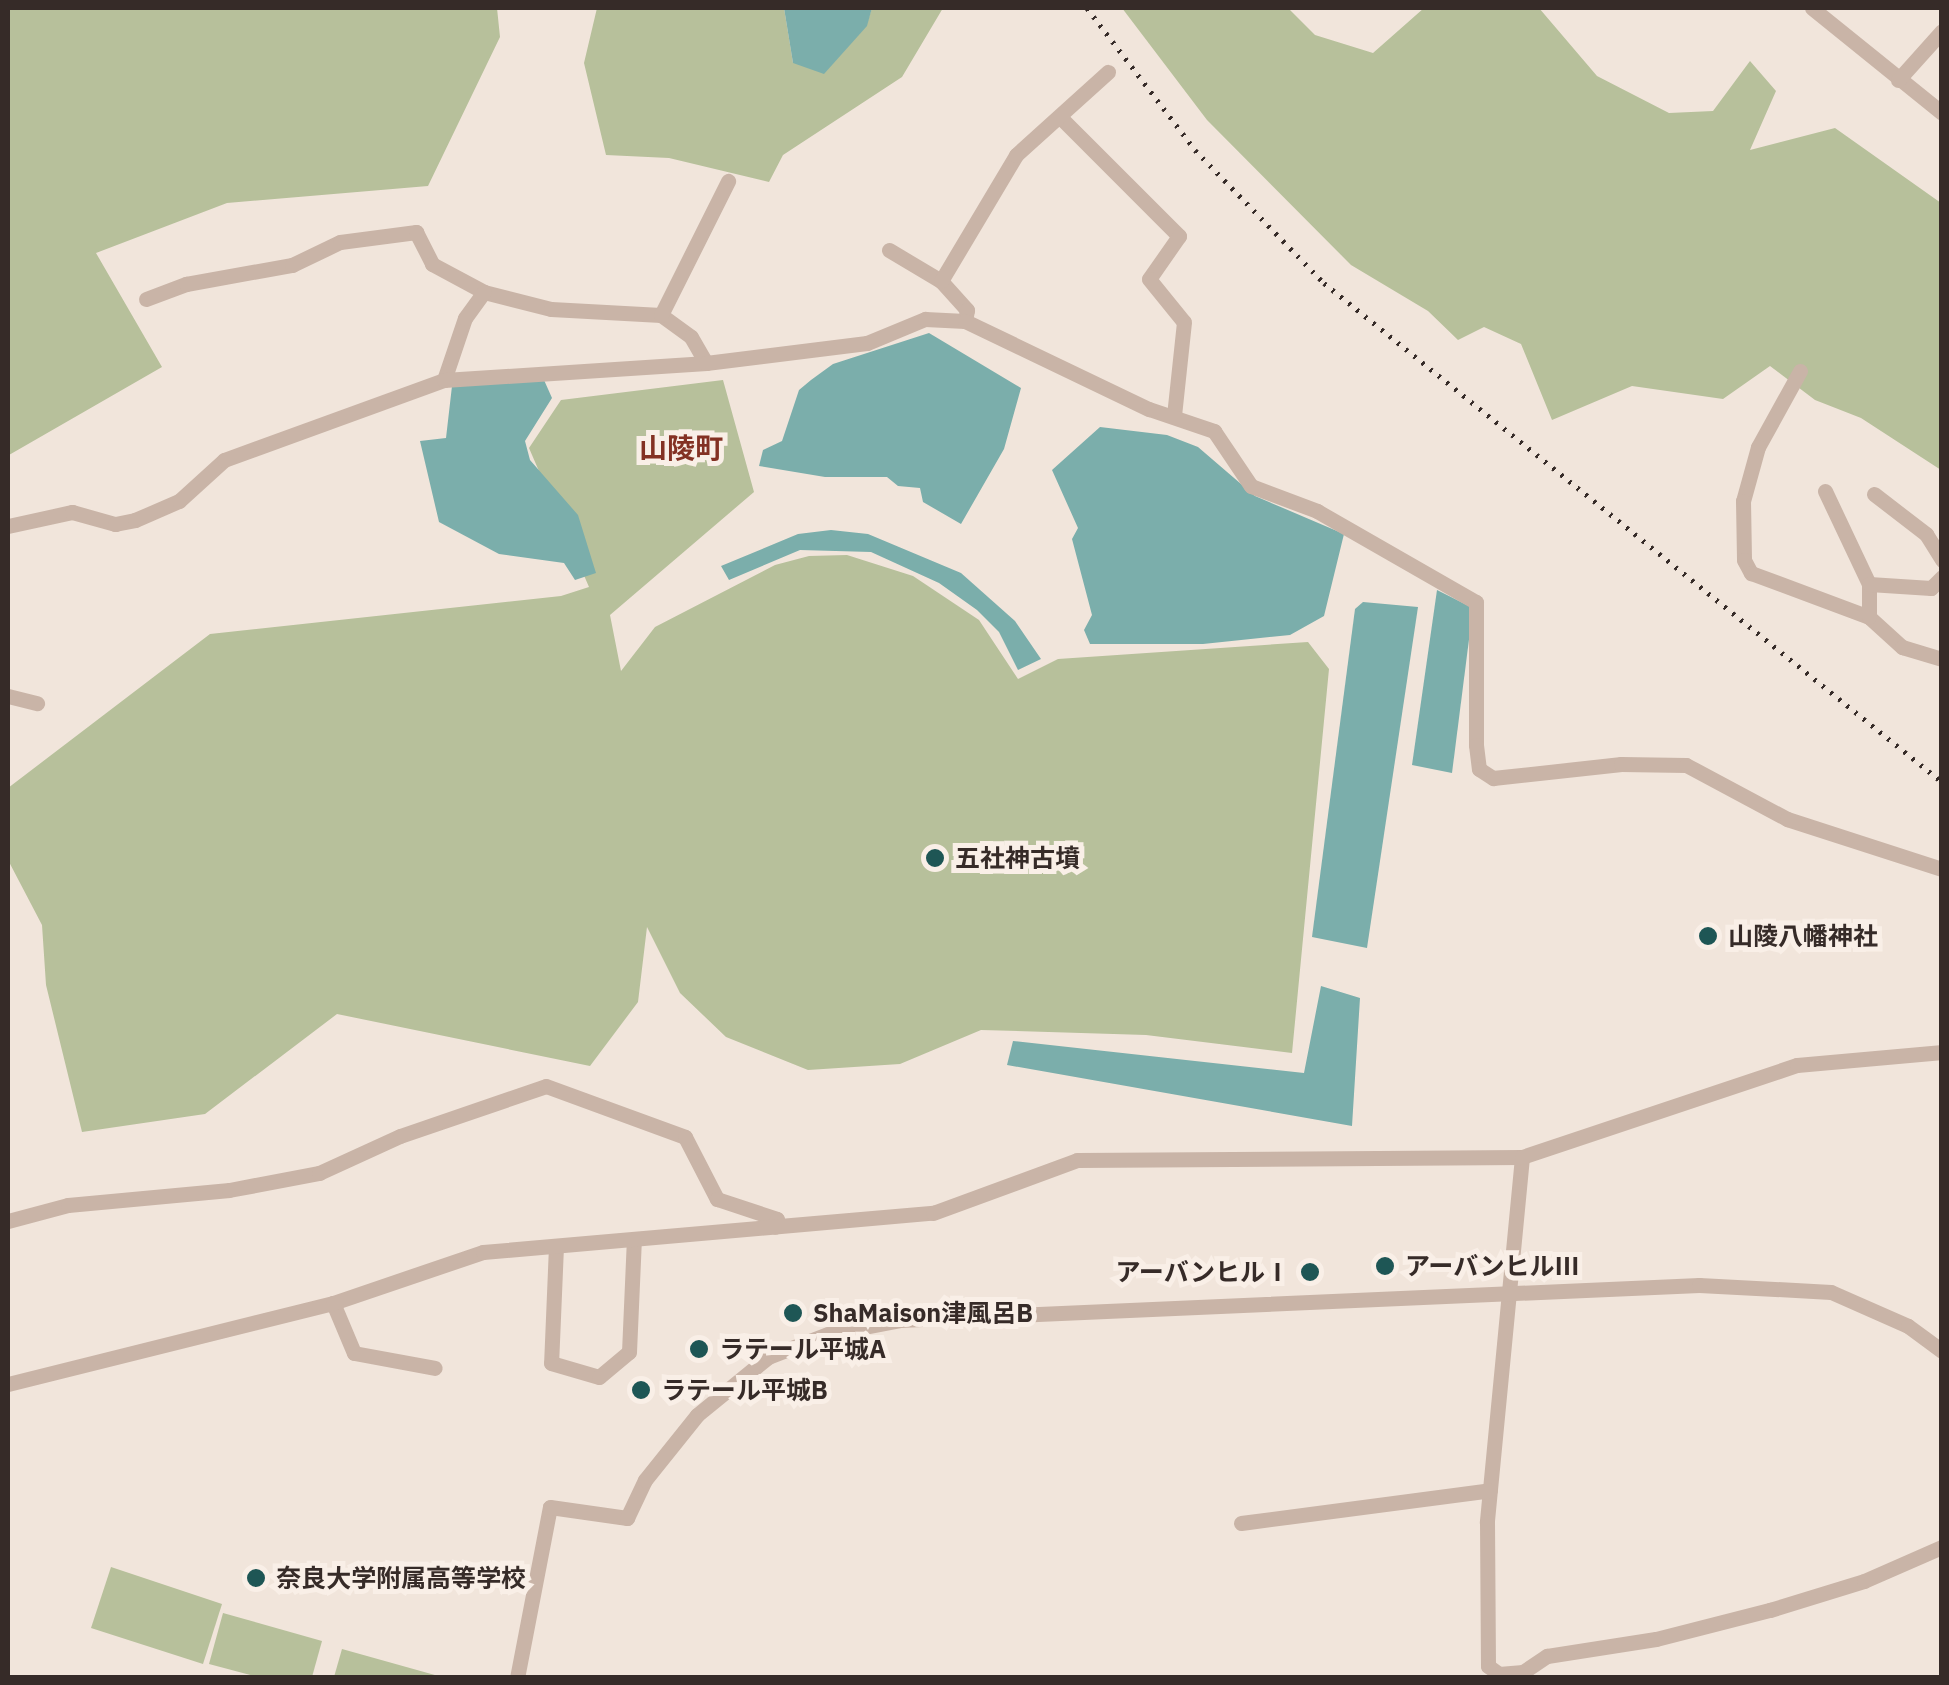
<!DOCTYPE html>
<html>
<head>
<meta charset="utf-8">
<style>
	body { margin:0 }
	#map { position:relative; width:1949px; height:1685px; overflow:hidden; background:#f1e5db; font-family:"IBM Plex Sans","Noto Sans JP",sans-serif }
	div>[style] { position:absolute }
	.green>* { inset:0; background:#b7c09b }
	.water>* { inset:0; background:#7baeab }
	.minor>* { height:15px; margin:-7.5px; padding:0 7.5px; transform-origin:7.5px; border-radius:7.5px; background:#c9b4a7 }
	.rail>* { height:5px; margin-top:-2.5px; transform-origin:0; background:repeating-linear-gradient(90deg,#362b28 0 2.5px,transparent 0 10.5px) }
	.dots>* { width:28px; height:28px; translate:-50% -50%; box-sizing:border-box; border:5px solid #f9efe7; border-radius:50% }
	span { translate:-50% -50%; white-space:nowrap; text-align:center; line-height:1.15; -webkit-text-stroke:10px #f9efe7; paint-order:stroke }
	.poi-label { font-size:25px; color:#362b28; font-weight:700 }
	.left { translate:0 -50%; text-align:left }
	.right { translate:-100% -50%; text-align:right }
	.neighbourhood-label { font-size:28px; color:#833123; font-weight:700 }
	.frame { position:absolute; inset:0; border:10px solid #362b28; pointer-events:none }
</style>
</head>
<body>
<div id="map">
	<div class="green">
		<i style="clip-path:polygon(8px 8px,497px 8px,500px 37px,428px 186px,227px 203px,96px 253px,162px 367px,9px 455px)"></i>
		<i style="clip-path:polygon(597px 8px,784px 8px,793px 63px,866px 26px,872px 8px,943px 8px,902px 77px,783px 155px,769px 182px,669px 158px,606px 155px,584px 63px)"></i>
		<i style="clip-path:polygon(1122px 8px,1288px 8px,1315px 35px,1373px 53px,1424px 8px,1539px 8px,1597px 76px,1669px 113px,1713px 111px,1750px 61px,1776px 91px,1750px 150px,1835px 128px,1941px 203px,1941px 470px,1861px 418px,1815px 400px,1770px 366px,1723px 399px,1632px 386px,1552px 420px,1521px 344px,1484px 327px,1458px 340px,1428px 311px,1351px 265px,1207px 120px)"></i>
		<i style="clip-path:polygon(723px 380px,754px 492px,610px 615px,621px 671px,655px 627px,775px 565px,809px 556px,847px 555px,913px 576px,979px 620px,1018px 679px,1058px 659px,1308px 642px,1329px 669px,1292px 1053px,1146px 1035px,981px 1030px,900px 1064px,808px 1070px,726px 1037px,680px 993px,647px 927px,638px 1002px,590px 1066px,337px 1014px,205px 1114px,82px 1132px,46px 985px,42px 925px,8px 860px,8px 788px,210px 634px,561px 596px,589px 587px,529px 448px,561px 400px)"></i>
		<i style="clip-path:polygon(111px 1567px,222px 1604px,203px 1664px,91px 1628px)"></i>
		<i style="clip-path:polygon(223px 1613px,322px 1641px,312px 1677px,258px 1677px,209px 1664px)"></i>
		<i style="clip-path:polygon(342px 1649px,442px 1677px,334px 1677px)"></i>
	</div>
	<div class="water">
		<i style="clip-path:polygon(784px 8px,872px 8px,867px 26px,824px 74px,793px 63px)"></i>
		<i style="clip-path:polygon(929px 333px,1021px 388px,1004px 449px,961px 524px,923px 502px,920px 488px,898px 486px,887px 477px,825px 477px,759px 466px,763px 450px,782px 441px,799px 390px,811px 380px,833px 364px)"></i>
		<i style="clip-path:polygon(544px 380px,552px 398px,525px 441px,530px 460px,578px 515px,596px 573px,575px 580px,564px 563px,499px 554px,439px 522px,420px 441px,446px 438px,452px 386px)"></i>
		<i style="clip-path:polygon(1100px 427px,1167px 435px,1198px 447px,1255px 496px,1344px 534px,1324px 616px,1290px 635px,1203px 644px,1090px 644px,1084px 630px,1092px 615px,1072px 539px,1078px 528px,1052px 470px)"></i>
		<i style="clip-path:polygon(831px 530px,868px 534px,961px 573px,1015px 621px,1041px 659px,1018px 670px,999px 632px,977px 610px,939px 583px,871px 552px,800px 550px,729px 580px,721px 566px,798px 534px)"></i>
		<i style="clip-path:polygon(1437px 590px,1473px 608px,1452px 773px,1412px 765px)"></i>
		<i style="clip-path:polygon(1363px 602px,1418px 607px,1367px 948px,1312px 937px,1355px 609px)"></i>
		<i style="clip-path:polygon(1321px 986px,1360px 998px,1352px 1126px,1007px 1065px,1013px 1041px,1304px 1073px)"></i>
	</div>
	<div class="minor">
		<i style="left:1812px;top:8px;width:167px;rotate:38.9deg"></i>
		<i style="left:1898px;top:80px;width:66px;rotate:-48.1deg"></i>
		<i style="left:1061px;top:118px;width:167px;rotate:45deg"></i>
		<i style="left:1179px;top:236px;width:52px;rotate:124.9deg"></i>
		<i style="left:1149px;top:279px;width:55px;rotate:50.9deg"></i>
		<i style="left:1184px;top:322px;width:95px;rotate:96.1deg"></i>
		<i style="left:889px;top:250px;width:61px;rotate:30.8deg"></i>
		<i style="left:941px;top:281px;width:39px;rotate:48deg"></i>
		<i style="left:967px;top:310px;width:11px;rotate:100deg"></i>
		<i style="left:941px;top:281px;width:147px;rotate:-59.2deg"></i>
		<i style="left:1016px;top:155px;width:124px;rotate:-42.1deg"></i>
		<i style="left:146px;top:299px;width:43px;rotate:-20.6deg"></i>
		<i style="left:186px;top:284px;width:108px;rotate:-10.2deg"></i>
		<i style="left:292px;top:265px;width:53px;rotate:-25.6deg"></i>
		<i style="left:340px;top:242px;width:77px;rotate:-7.5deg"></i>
		<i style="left:416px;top:232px;width:36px;rotate:63deg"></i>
		<i style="left:432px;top:264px;width:59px;rotate:28.3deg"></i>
		<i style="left:484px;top:292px;width:69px;rotate:14.2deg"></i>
		<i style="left:551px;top:309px;width:110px;rotate:3.1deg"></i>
		<i style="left:661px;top:315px;width:37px;rotate:36deg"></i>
		<i style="left:691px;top:337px;width:30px;rotate:60deg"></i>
		<i style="left:661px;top:315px;width:150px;rotate:-63.4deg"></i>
		<i style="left:1800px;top:371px;width:87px;rotate:118.9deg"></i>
		<i style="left:1758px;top:447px;width:56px;rotate:105.5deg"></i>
		<i style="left:1743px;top:501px;width:59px;rotate:89deg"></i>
		<i style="left:1744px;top:560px;width:15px;rotate:62deg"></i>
		<i style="left:1751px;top:573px;width:126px;rotate:20.4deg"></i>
		<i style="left:1869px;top:617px;width:45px;rotate:42.3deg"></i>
		<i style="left:1902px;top:647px;width:42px;rotate:16.7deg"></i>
		<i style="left:444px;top:380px;width:65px;rotate:-71.3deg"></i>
		<i style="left:465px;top:318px;width:32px;rotate:-54deg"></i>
		<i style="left:1825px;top:491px;width:103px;rotate:64.7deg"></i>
		<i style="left:1869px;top:584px;width:33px;rotate:90deg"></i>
		<i style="left:1874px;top:494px;width:66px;rotate:37.6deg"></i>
		<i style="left:1926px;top:534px;width:31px;rotate:58deg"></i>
		<i style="left:8px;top:526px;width:66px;rotate:-12.3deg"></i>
		<i style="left:72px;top:512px;width:45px;rotate:15.6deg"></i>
		<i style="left:115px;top:524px;width:20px;rotate:-11deg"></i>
		<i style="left:135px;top:520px;width:48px;rotate:-23.4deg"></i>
		<i style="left:179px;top:501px;width:61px;rotate:-42.3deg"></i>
		<i style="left:224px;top:460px;width:234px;rotate:-20deg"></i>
		<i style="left:444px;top:380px;width:263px;rotate:-3.7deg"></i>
		<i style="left:706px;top:363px;width:162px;rotate:-7.1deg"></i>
		<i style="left:867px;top:343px;width:63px;rotate:-22.5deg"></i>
		<i style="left:925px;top:319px;width:40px;rotate:2.9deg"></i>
		<i style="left:965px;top:321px;width:204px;rotate:25.6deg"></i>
		<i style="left:1149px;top:409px;width:69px;rotate:18.7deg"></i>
		<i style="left:1214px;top:431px;width:66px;rotate:56.1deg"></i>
		<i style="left:1251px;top:486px;width:71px;rotate:20.7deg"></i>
		<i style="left:1317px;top:511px;width:183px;rotate:29.8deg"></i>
		<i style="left:1476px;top:602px;width:143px;rotate:90deg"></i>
		<i style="left:1476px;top:745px;width:24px;rotate:83deg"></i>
		<i style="left:1479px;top:769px;width:17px;rotate:33deg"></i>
		<i style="left:1493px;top:778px;width:129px;rotate:-6.2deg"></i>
		<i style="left:1621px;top:764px;width:65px;rotate:0.9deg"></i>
		<i style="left:1686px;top:765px;width:115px;rotate:28.1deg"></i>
		<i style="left:1787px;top:819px;width:163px;rotate:17.9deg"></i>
		<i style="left:1869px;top:584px;width:62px;rotate:3.7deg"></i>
		<i style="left:1931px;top:588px;width:16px;rotate:-45deg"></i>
		<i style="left:8px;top:696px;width:30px;rotate:14deg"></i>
		<i style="left:1522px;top:1157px;width:367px;rotate:95.5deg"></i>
		<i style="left:1487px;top:1522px;width:144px;rotate:89.6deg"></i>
		<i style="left:1488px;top:1666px;width:14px;rotate:36deg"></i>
		<i style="left:1499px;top:1674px;width:24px;rotate:-5deg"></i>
		<i style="left:1523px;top:1672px;width:29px;rotate:-34deg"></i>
		<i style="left:1547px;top:1656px;width:110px;rotate:-8.9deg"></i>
		<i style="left:1656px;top:1639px;width:118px;rotate:-14.3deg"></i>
		<i style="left:1770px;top:1610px;width:98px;rotate:-17.1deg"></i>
		<i style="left:1864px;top:1581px;width:85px;rotate:-23.6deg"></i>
		<i style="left:8px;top:1221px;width:62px;rotate:-14.9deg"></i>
		<i style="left:68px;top:1205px;width:162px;rotate:-5.3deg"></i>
		<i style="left:229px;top:1190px;width:92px;rotate:-10.7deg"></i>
		<i style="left:319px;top:1173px;width:89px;rotate:-24.6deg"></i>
		<i style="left:400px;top:1136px;width:154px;rotate:-18.9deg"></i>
		<i style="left:546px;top:1086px;width:148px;rotate:20.1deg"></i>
		<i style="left:685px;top:1137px;width:70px;rotate:62.7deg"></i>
		<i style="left:717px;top:1199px;width:63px;rotate:18.4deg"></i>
		<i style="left:777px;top:1219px;width:8px;rotate:104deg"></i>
		<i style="left:556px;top:1246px;width:117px;rotate:92.4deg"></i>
		<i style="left:551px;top:1363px;width:50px;rotate:16.3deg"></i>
		<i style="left:599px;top:1377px;width:39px;rotate:-40deg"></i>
		<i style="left:629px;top:1352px;width:113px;rotate:-87.5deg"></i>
		<i style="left:333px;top:1303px;width:54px;rotate:67.2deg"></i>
		<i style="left:354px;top:1353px;width:82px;rotate:10.5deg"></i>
		<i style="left:8px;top:1384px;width:335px;rotate:-14deg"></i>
		<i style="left:333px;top:1303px;width:158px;rotate:-18.8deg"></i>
		<i style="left:483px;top:1252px;width:452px;rotate:-5deg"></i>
		<i style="left:933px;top:1213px;width:153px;rotate:-20.2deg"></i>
		<i style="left:1077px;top:1160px;width:445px;rotate:-0.4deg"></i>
		<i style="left:1522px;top:1157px;width:290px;rotate:-18.5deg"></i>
		<i style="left:1797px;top:1065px;width:146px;rotate:-5.1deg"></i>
		<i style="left:1241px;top:1523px;width:251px;rotate:-7.5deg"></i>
		<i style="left:517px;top:1678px;width:174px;rotate:-79.1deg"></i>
		<i style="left:550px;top:1507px;width:78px;rotate:8.1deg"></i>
		<i style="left:627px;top:1518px;width:42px;rotate:-64.7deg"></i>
		<i style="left:645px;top:1480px;width:83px;rotate:-51.3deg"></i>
		<i style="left:697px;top:1415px;width:92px;rotate:-39.2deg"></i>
		<i style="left:768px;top:1357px;width:64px;rotate:-21deg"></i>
		<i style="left:828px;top:1334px;width:73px;rotate:-11deg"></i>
		<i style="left:900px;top:1320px;width:800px;rotate:-2.51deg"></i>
		<i style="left:1699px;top:1285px;width:132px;rotate:3deg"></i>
		<i style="left:1831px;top:1292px;width:84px;rotate:23.8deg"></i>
		<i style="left:1908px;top:1326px;width:42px;rotate:36.3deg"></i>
	</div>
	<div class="rail">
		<i style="left:1087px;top:8px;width:178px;rotate:52.7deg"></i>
		<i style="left:1195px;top:150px;width:185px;rotate:45.9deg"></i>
		<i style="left:1324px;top:283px;width:794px;rotate:38.92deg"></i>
	</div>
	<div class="dots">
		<i style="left:935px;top:858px;background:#1e5655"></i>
		<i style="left:1708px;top:936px;background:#1e5655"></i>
		<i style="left:1385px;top:1266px;background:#1e5655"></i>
		<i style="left:1310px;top:1272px;background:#1e5655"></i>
		<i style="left:793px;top:1313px;background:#1e5655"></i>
		<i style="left:699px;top:1349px;background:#1e5655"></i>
		<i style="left:641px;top:1390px;background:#1e5655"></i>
		<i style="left:256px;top:1578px;background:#1e5655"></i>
	</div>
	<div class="poi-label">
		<span class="left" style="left:955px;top:858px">五社神古墳</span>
		<span class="left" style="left:1728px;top:936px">山陵八幡神社</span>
		<span class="left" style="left:1405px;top:1266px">アーバンヒルⅢ</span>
		<span class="right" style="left:1290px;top:1272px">アーバンヒルⅠ</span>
		<span class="left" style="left:813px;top:1313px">ShaMaison津風呂B</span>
		<span class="left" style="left:719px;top:1349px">ラテール平城A</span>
		<span class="left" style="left:661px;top:1390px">ラテール平城B</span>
		<span class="left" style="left:276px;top:1578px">奈良大学附属高等学校</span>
	</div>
	<div class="neighbourhood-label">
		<span style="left:681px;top:448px">山陵町</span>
	</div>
	<div class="frame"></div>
</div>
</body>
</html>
